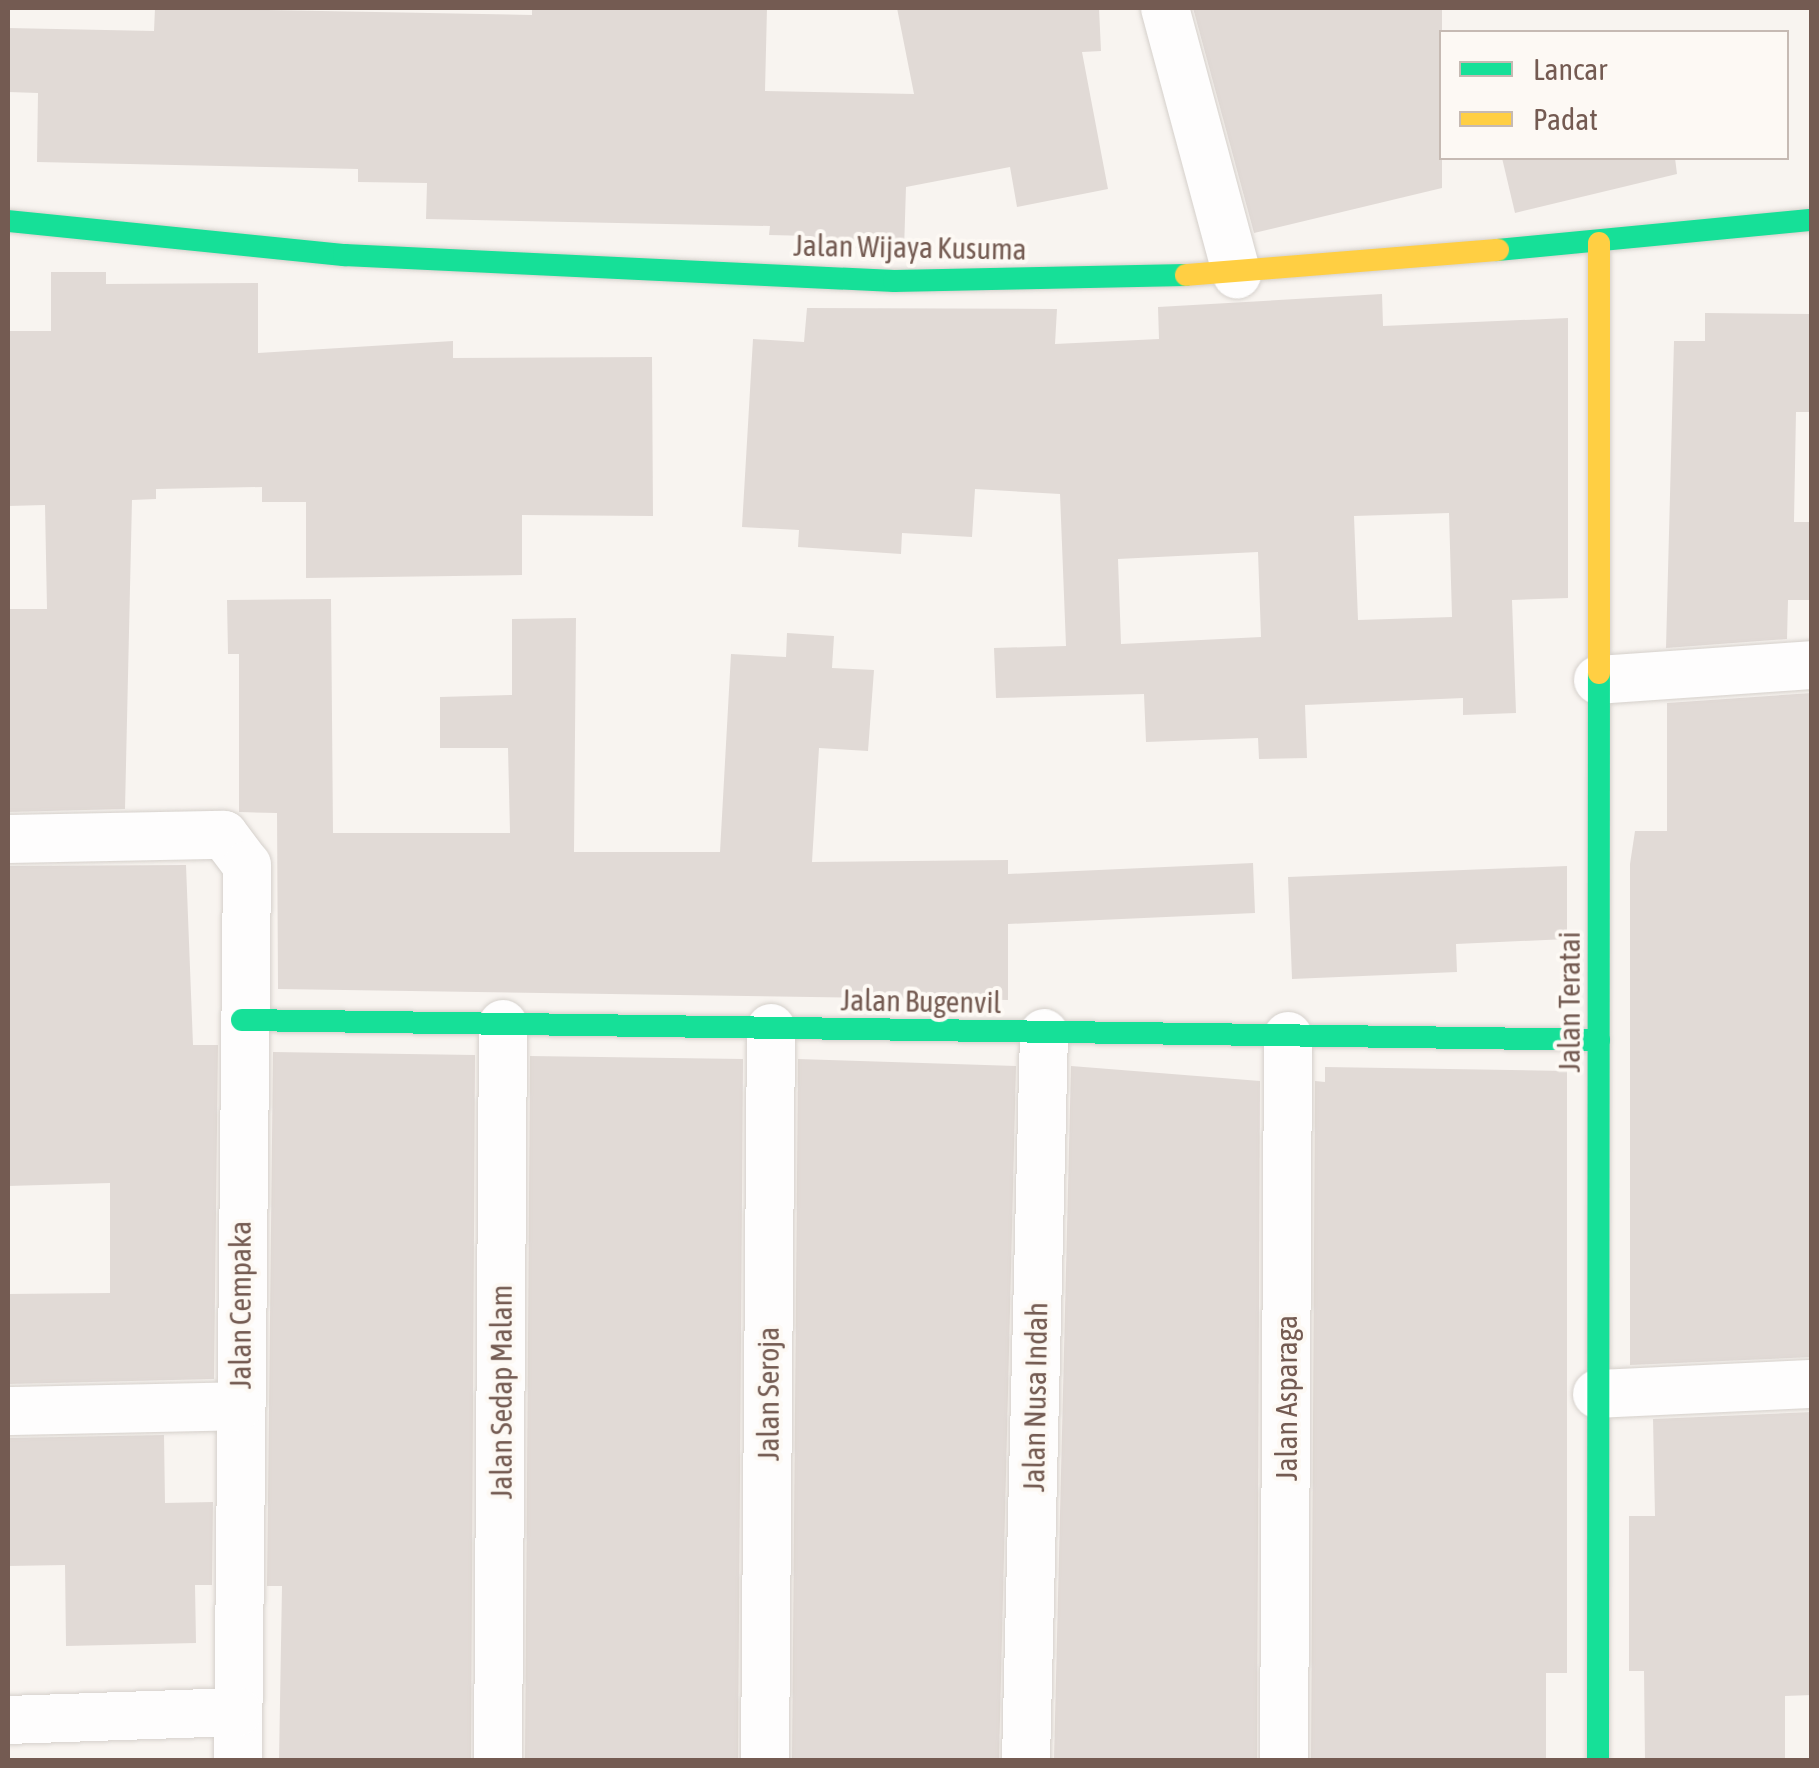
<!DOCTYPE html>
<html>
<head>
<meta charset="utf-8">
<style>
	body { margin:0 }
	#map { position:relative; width:1819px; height:1768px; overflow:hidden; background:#f8f4f0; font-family:"Asap Condensed",sans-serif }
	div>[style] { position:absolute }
	.building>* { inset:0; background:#e1dad6 }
	.roads { filter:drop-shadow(0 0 2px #d5d0cb) drop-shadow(0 0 2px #d5d0cb) }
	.street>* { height:48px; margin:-24px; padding:0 24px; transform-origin:24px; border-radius:24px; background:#fefdfd }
	.fast>* { height:22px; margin:-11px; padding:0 11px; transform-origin:11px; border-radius:11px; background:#16e098 }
	.slow>* { height:22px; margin:-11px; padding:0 11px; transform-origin:11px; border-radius:11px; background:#ffcf43 }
	span { translate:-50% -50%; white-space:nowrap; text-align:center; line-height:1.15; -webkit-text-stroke:8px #fdf9f4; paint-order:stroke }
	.street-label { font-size:30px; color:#745b52 }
	.frame { position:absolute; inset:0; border:10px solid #745b52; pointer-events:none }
	.legend { position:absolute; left:1439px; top:30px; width:350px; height:130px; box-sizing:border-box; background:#fdf9f4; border:2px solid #c6bab3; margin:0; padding:12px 18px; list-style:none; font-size:30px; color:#745b52 }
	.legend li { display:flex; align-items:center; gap:20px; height:50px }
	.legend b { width:50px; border:2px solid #c6bab3 }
</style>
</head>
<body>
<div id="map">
	<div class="building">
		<i style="clip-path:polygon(155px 8px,532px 15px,532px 8px,767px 8px,765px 91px,914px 94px,897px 8px,1099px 8px,1101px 51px,1082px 52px,1108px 189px,1017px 207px,1010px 167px,906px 187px,904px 250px,894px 250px,810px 246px,811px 236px,769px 235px,770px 226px,426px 219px,427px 183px,358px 182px,358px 169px,37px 162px,38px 93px,8px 92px,8px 28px,154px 31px)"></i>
		<i style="clip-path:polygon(1193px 8px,1442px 8px,1442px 188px,1254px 233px)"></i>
		<i style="clip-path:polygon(1502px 158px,1675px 158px,1677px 174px,1515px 213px)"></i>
		<i style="clip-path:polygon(51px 272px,106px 272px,106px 284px,258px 283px,258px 353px,453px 341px,453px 358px,652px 357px,653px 516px,522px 515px,522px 575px,306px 578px,306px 502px,262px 502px,262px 487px,156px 489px,156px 499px,132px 500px,125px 809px,8px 812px,8px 609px,47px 609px,45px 505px,8px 506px,8px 331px,51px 331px)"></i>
		<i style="clip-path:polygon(evenodd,1382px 294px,1383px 326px,1568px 318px,1568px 598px,1512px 600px,1516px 713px,1463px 715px,1463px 698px,1305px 705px,1307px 758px,1259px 759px,1258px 738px,1146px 742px,1144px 694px,996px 698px,994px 648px,1066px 646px,1060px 494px,975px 489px,972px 537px,902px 533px,901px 554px,798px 547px,799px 530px,742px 527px,753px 339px,804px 342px,807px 308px,1057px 309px,1055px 344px,1159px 339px,1158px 307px,1382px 294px,1449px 513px,1452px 617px,1358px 620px,1354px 516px,1449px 513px,1382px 294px,1258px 552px,1261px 637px,1121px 644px,1118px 559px,1258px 552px)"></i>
		<i style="clip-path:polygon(1705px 313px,1812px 314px,1812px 412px,1796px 412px,1794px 522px,1812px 522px,1812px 600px,1788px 600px,1787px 639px,1666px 648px,1674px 341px,1705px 341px)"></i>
		<i style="clip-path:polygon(331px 599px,333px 833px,510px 833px,508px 748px,440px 748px,440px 697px,512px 695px,512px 619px,576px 618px,574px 852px,720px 852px,731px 654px,786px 657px,787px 633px,834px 636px,832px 668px,874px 670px,868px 751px,819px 748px,812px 862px,1008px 860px,1008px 874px,1253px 863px,1255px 913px,1008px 924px,1008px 1000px,278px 989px,277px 813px,239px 812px,239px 654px,228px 654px,227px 600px)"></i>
		<i style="clip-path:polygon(1812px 693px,1812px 1357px,1630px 1365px,1630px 864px,1635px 831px,1667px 831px,1667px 703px)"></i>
		<i style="clip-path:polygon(186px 865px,193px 1045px,218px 1045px,214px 1379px,8px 1384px,8px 1294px,110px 1293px,110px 1183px,8px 1186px,8px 866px)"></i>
		<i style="clip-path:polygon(1567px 866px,1567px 939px,1456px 944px,1457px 972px,1292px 979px,1288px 877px)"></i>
		<i style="clip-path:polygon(273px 1052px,475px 1055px,471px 1760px,279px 1760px,282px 1586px,267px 1586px)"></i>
		<i style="clip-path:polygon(530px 1056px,743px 1059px,738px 1760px,525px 1760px)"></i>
		<i style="clip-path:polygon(798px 1059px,1016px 1066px,999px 1760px,792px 1760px)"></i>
		<i style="clip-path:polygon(1071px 1066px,1260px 1081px,1257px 1760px,1054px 1760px)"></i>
		<i style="clip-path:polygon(1325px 1067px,1567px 1071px,1567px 1673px,1546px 1673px,1546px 1760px,1311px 1760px,1315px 1081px,1325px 1082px)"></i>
		<i style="clip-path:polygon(1812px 1412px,1812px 1695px,1785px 1696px,1785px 1760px,1645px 1760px,1644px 1671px,1629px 1671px,1629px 1516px,1655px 1516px,1653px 1419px)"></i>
		<i style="clip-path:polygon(164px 1435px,165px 1503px,213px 1502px,212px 1585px,195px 1585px,196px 1643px,66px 1646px,65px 1565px,8px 1566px,8px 1438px)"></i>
	</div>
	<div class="roads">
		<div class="street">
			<i style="left:1165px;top:8px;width:276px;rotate:74.9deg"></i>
			<i style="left:1598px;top:680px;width:215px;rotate:-4deg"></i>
			<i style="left:8px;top:839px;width:216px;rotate:-1.1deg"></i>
			<i style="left:224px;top:835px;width:38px;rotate:53deg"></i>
			<i style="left:247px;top:865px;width:895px;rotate:90.58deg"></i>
			<i style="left:1597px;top:1394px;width:215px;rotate:-2.7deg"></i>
			<i style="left:8px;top:1411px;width:231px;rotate:-1.2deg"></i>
			<i style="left:8px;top:1720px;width:230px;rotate:-2deg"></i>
			<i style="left:498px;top:1760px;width:736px;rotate:-89.61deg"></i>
			<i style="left:765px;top:1760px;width:732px;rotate:-89.53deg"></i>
			<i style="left:1026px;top:1760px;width:727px;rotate:-88.58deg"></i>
			<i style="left:1284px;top:1760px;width:724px;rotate:-89.68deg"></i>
		</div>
		<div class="fast">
			<i style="left:8px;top:221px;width:338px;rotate:5.8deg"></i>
			<i style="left:344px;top:255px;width:551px;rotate:2.71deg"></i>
			<i style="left:894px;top:281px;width:292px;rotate:-1.2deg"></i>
			<i style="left:1498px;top:250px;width:315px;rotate:-5.5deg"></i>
			<i style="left:242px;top:1020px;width:1357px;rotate:0.84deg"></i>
			<i style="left:1598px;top:1760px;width:1087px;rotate:-89.95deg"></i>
		</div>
		<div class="slow">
			<i style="left:1186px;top:275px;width:313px;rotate:-4.6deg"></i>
			<i style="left:1599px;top:673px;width:430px;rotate:-90deg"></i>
		</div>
	</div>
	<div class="street-label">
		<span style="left:910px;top:247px;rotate:1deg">Jalan Wijaya Kusuma</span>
		<span style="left:921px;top:1001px;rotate:1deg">Jalan Bugenvil</span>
		<span style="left:1569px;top:1002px;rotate:-90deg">Jalan Teratai</span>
		<span style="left:240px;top:1305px;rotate:-90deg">Jalan Cempaka</span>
		<span style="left:501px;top:1392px;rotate:-90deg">Jalan Sedap Malam</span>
		<span style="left:768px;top:1394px;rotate:-90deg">Jalan Seroja</span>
		<span style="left:1035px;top:1397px;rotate:-89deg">Jalan Nusa Indah</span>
		<span style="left:1286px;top:1398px;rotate:-90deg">Jalan Asparaga</span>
	</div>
	<div class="frame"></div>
	<ul class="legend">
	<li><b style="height:12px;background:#16e098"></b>Lancar</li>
	<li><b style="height:12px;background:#ffcf43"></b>Padat</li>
	</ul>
</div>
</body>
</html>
